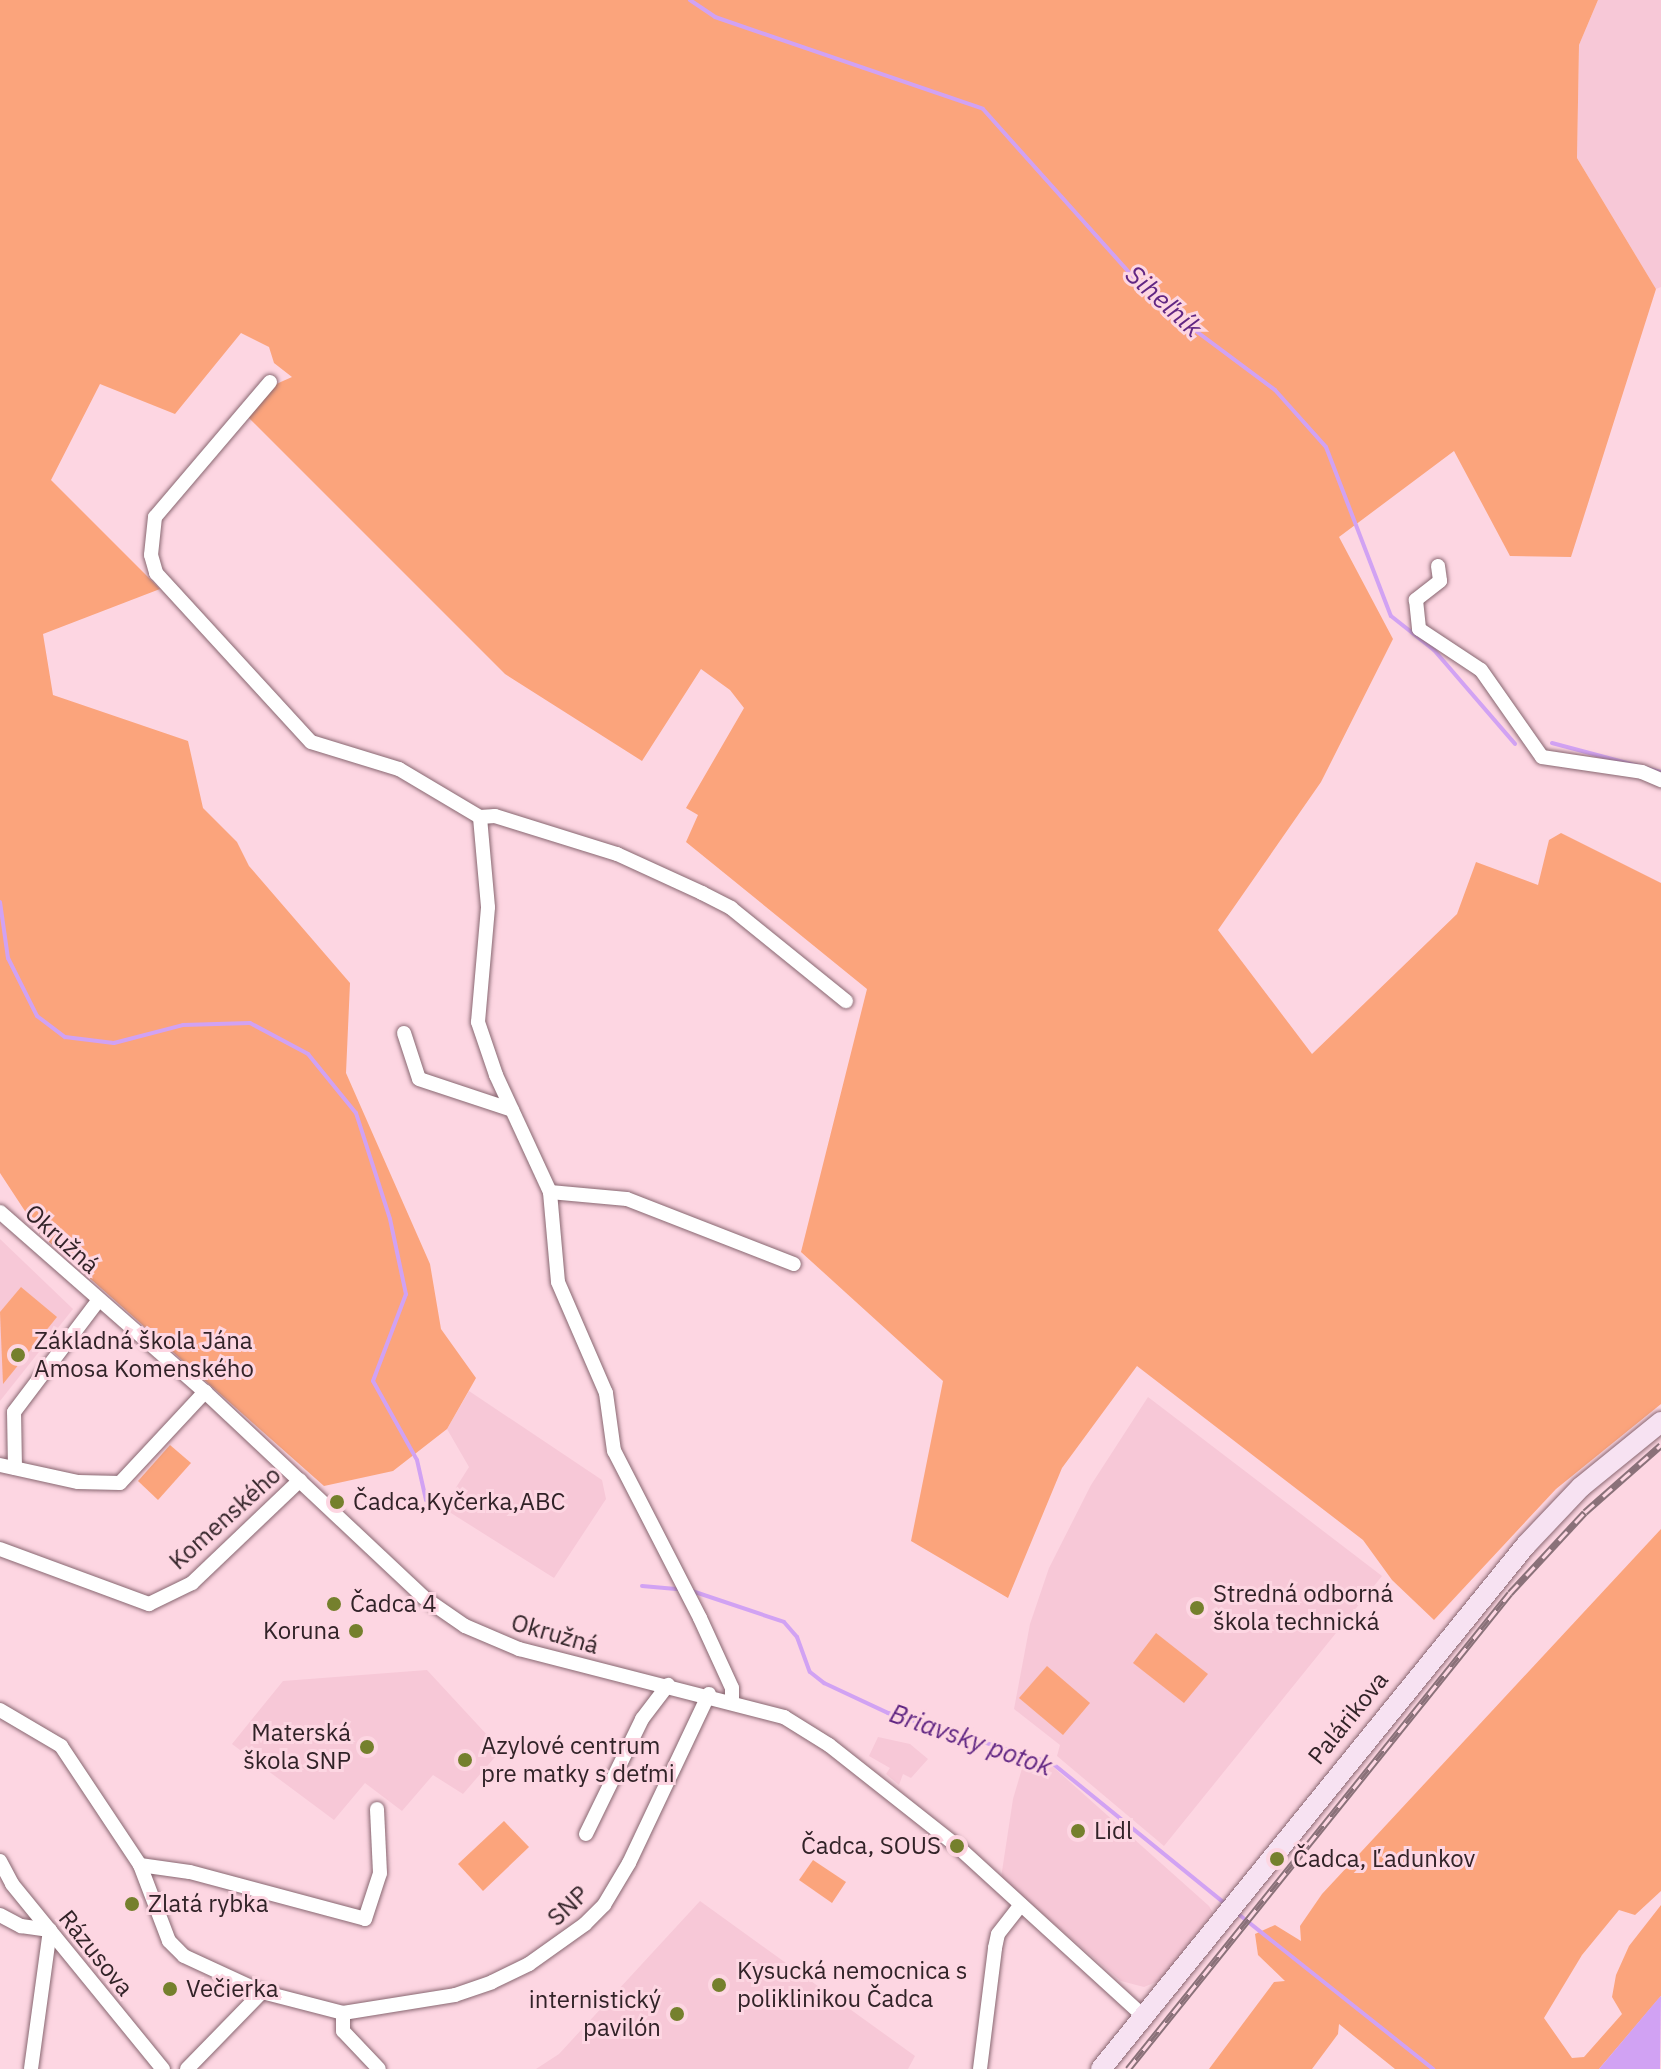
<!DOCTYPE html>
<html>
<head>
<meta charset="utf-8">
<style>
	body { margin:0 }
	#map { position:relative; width:1661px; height:2069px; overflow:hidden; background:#fdd6e2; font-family:"IBM Plex Sans",sans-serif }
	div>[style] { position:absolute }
	.built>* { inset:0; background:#f7c8d7 }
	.green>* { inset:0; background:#fba47c }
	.water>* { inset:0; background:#d1a2f3 }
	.stream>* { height:4px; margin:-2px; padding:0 2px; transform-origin:2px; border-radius:2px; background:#d1a2f3 }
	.roads { filter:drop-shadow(0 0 2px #886771) drop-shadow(0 0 2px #886771) }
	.street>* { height:14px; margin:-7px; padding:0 7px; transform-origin:7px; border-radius:7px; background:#fff }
	.secondary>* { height:20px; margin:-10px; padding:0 10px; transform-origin:10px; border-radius:10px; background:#f7e2f2 }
	.rail>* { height:7px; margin-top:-3.5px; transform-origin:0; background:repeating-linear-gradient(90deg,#fdd6e2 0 12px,#8a7179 0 24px); box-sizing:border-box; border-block:2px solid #8a7179 }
	.dots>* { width:22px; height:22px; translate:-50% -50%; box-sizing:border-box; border:4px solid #fdd6e2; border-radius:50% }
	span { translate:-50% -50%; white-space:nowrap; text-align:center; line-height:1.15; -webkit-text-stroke:6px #fdd6e2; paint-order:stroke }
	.street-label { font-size:24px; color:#322328 }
	.poi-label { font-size:24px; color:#322328 }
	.left { translate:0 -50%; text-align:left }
	.right { translate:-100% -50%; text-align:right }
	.water-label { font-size:26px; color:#612683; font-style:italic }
</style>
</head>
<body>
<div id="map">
	<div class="built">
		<i style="clip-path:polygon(1598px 0,1661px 0,1661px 287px,1656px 289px,1577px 158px,1579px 45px)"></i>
		<i style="clip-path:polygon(0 1239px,73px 1309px,0 1401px)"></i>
		<i style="clip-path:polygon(469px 1391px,602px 1480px,606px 1499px,554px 1578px,443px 1508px,469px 1467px,447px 1429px)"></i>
		<i style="clip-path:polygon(1148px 1397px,1382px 1576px,1164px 1846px,1057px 1756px,1060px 1745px,1014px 1709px,1030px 1624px,1049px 1568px,1091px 1485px)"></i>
		<i style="clip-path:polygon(427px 1670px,501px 1750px,463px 1794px,433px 1775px,402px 1811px,365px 1783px,334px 1820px,232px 1744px,283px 1681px)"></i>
		<i style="clip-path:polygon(878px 1737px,910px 1744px,928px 1759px,911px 1778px,903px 1774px,899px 1785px,886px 1774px,890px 1768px,869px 1756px)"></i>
		<i style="clip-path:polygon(1026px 1755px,1051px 1765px,1209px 1906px,1213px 1913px,1161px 1980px,1144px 1987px,1121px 1981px,1001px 1878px,1013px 1799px)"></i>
		<i style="clip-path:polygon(700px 1901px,915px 2056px,908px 2069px,536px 2069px,559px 2054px)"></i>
	</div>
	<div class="green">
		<i style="clip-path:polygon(0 0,1598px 0,1579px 45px,1577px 158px,1656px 289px,1571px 557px,1510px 556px,1454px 451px,1339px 537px,1393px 639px,1321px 782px,1218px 930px,1312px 1054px,1457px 914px,1476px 862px,1538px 885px,1549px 840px,1561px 833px,1661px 883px,1661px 1404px,1556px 1489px,1434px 1620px,1392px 1580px,1363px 1540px,1137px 1366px,1062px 1468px,1008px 1598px,911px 1541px,943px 1381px,801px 1252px,867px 989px,686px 842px,698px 815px,686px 808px,744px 708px,730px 690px,701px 669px,642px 761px,505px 674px,246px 415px,274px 385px,292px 377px,274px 363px,269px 347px,241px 333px,175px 414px,100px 384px,51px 480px,160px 589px,43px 634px,53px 695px,188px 741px,203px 808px,237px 842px,249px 866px,350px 983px,346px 1073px,430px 1264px,441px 1329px,476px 1378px,447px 1429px,393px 1471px,324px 1486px,40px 1234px,0 1173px)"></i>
		<i style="clip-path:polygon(21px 1287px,57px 1317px,3px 1384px,0 1312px)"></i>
		<i style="clip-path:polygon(170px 1445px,191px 1463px,158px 1500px,138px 1481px)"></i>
		<i style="clip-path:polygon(1661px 1529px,1661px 1891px,1635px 1915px,1619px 1910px,1582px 1955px,1544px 2018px,1572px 2058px,1584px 2057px,1622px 2014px,1612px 1997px,1616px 1975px,1629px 1946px,1661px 1905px,1661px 1996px,1599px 2069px,1395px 2069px,1339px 2024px,1338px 2034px,1312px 2069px,1209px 2069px,1274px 1982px,1285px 1981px,1258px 1955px,1255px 1934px,1275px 1925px,1301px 1941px,1300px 1926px,1322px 1894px)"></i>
		<i style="clip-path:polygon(1156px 1633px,1208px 1674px,1184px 1703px,1133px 1663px)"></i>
		<i style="clip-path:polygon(1047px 1666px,1090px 1703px,1063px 1735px,1019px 1698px)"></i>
		<i style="clip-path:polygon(504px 1821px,529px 1847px,483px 1891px,458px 1864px)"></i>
		<i style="clip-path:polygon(813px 1860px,846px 1882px,832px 1903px,799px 1880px)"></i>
	</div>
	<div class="water">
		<i style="clip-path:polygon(1661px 1996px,1660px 2069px,1599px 2069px,1658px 1999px)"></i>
	</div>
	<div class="stream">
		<i style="left:690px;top:0;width:30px;rotate:34deg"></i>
		<i style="left:715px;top:17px;width:283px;rotate:18.9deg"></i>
		<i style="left:983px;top:109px;width:255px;rotate:48.2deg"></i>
		<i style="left:1153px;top:299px;width:152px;rotate:36.7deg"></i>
		<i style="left:1275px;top:390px;width:76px;rotate:48.2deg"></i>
		<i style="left:1326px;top:447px;width:181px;rotate:69deg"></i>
		<i style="left:1391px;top:616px;width:55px;rotate:38.3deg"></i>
		<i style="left:1434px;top:650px;width:124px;rotate:49.2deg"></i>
		<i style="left:1552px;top:743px;width:113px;rotate:14.9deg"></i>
		<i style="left:0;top:902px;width:57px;rotate:81.9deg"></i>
		<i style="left:8px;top:958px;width:65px;rotate:63.4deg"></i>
		<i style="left:37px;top:1016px;width:35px;rotate:37deg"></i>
		<i style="left:65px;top:1037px;width:49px;rotate:7deg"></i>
		<i style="left:114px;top:1043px;width:71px;rotate:-14.6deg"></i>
		<i style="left:183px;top:1025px;width:67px;rotate:-1.7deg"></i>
		<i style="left:250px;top:1023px;width:66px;rotate:28.1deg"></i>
		<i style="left:308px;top:1054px;width:76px;rotate:50.9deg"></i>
		<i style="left:356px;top:1113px;width:111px;rotate:72.2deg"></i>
		<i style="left:390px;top:1219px;width:77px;rotate:78deg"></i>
		<i style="left:406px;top:1294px;width:93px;rotate:110.8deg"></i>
		<i style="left:373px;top:1381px;width:90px;rotate:60.9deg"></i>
		<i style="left:417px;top:1460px;width:41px;rotate:77.3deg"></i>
		<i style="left:642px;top:1586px;width:37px;rotate:5deg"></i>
		<i style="left:692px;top:1591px;width:97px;rotate:18.6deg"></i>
		<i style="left:784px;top:1622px;width:20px;rotate:49deg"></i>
		<i style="left:797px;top:1637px;width:37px;rotate:70deg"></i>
		<i style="left:810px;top:1672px;width:18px;rotate:38deg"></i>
		<i style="left:824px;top:1683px;width:71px;rotate:25.1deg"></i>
		<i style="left:888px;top:1713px;width:171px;rotate:17deg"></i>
		<i style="left:1052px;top:1763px;width:225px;rotate:39.1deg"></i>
		<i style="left:1237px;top:1913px;width:251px;rotate:38.5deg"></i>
	</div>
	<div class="roads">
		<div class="street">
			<i style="left:270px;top:382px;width:177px;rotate:130.4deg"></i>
			<i style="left:155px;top:517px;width:38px;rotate:96deg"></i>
			<i style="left:151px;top:555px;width:19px;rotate:74deg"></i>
			<i style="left:156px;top:573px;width:229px;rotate:47.5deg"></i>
			<i style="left:311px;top:742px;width:92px;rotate:17.1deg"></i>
			<i style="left:399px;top:769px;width:94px;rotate:30.7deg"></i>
			<i style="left:1438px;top:566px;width:15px;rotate:82deg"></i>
			<i style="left:1440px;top:581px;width:31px;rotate:142deg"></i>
			<i style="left:1416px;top:600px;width:29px;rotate:84deg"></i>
			<i style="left:1419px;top:629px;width:74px;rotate:33.5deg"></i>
			<i style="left:1481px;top:670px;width:106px;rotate:55deg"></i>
			<i style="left:1542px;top:757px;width:101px;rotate:8.5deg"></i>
			<i style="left:1642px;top:772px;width:21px;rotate:23deg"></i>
			<i style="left:404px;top:1033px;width:48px;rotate:71.9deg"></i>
			<i style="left:419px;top:1079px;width:98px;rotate:18.4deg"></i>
			<i style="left:550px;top:1192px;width:77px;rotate:5.2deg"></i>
			<i style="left:627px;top:1199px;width:179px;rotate:21.3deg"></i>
			<i style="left:0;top:1212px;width:273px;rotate:41.3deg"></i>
			<i style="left:205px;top:1392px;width:299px;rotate:43.2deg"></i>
			<i style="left:423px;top:1597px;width:51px;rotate:34.6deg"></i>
			<i style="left:465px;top:1626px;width:59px;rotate:23.1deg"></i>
			<i style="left:519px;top:1649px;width:274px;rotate:14.4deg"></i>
			<i style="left:784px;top:1717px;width:53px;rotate:31.9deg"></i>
			<i style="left:829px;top:1745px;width:163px;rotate:38.3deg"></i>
			<i style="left:957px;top:1846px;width:252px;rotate:42.4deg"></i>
			<i style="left:0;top:1465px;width:80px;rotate:12.3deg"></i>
			<i style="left:78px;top:1482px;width:42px;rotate:1.4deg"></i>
			<i style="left:120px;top:1483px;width:125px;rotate:-47deg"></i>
			<i style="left:15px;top:1468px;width:56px;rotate:-91deg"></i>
			<i style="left:14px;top:1412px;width:139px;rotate:-52.9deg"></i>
			<i style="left:0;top:1549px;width:159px;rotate:20.3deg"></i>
			<i style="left:149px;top:1604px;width:48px;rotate:-26deg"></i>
			<i style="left:192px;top:1583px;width:149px;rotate:-43.6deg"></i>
			<i style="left:732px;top:1700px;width:12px;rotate:-90deg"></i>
			<i style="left:732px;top:1688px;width:77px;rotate:-114.6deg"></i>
			<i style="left:700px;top:1618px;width:188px;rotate:-117.2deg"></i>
			<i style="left:614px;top:1451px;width:59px;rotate:-97.9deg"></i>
			<i style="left:606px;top:1393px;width:121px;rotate:-113.4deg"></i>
			<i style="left:558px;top:1282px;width:90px;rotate:-95.1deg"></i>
			<i style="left:550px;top:1192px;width:129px;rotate:-114.8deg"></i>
			<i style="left:496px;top:1075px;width:56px;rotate:-108.8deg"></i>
			<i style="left:478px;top:1022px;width:115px;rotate:-85deg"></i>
			<i style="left:488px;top:907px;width:90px;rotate:-95.1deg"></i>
			<i style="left:480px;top:817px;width:15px;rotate:-4deg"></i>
			<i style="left:495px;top:816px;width:128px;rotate:17.3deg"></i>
			<i style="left:617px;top:854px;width:94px;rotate:24.6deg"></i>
			<i style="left:702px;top:893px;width:33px;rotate:27deg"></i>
			<i style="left:731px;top:908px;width:148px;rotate:39deg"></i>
			<i style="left:0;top:1710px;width:71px;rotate:30.5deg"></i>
			<i style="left:61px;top:1746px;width:143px;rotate:56.4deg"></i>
			<i style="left:140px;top:1865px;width:81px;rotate:69.1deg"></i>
			<i style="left:169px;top:1941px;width:21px;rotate:45deg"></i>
			<i style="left:184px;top:1956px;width:86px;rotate:24.8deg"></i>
			<i style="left:262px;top:1992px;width:84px;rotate:14.5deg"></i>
			<i style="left:343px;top:2013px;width:113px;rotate:-9.1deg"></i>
			<i style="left:455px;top:1995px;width:39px;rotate:-19deg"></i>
			<i style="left:492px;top:1982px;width:41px;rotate:-25.9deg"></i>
			<i style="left:529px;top:1964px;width:69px;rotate:-35.5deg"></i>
			<i style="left:585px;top:1924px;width:27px;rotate:-45deg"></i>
			<i style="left:604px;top:1905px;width:49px;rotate:-59.2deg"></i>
			<i style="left:629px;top:1863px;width:187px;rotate:-64.7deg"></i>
			<i style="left:586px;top:1834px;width:128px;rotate:-64deg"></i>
			<i style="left:642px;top:1719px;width:43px;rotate:-52.6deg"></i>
			<i style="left:0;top:1861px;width:26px;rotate:62deg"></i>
			<i style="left:12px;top:1884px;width:239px;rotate:50.8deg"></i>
			<i style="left:140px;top:1865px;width:50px;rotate:8deg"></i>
			<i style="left:190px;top:1872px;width:181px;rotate:15deg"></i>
			<i style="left:365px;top:1919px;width:48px;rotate:-71.9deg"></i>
			<i style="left:380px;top:1873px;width:64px;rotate:-92.7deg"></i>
			<i style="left:0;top:1915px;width:24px;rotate:28deg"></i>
			<i style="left:21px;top:1926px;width:29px;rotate:8deg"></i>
			<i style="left:50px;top:1930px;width:140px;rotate:97.8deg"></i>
			<i style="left:343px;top:2013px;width:18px;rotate:90deg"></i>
			<i style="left:343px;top:2031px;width:52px;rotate:46.5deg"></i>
			<i style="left:187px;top:2069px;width:107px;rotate:-45.8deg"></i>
			<i style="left:980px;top:2069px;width:122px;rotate:-82.9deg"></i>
			<i style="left:995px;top:1948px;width:14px;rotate:-78deg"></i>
			<i style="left:998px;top:1934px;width:37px;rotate:-52deg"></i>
		</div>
		<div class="secondary">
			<i style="left:1101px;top:2069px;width:675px;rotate:-50.96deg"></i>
			<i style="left:1526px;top:1545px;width:80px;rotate:-46.5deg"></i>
			<i style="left:1581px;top:1487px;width:103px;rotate:-39.1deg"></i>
		</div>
	</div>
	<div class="rail">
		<i style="left:1128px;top:2069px;width:610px;rotate:-51.25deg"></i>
		<i style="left:1510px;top:1593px;width:110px;rotate:-47.2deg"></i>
		<i style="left:1585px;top:1512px;width:101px;rotate:-41.4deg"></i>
	</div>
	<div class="dots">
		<i style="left:18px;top:1355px;background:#75802d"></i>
		<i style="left:337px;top:1502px;background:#75802d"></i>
		<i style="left:334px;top:1604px;background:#75802d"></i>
		<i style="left:1197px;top:1608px;background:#75802d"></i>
		<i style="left:356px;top:1631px;background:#75802d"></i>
		<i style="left:367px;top:1747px;background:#75802d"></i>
		<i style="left:465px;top:1760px;background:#75802d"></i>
		<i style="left:1078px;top:1831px;background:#75802d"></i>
		<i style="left:957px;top:1846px;background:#75802d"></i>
		<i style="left:1277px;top:1859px;background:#75802d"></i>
		<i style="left:132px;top:1904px;background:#75802d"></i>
		<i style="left:719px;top:1985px;background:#75802d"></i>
		<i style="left:170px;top:1989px;background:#75802d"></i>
		<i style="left:677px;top:2014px;background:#75802d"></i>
	</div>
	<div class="street-label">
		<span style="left:62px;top:1239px;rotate:42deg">Okružná</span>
		<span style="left:225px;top:1518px;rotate:-42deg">Komenského</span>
		<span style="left:555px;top:1634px;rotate:16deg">Okružná</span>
		<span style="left:1348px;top:1718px;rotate:-51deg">Palárikova</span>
		<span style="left:568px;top:1906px;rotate:-43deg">SNP</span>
		<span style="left:96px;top:1953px;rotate:51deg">Rázusova</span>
	</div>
	<div class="poi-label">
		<span class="left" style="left:34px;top:1355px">Základná škola Jána<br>Amosa Komenského</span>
		<span class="left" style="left:353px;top:1502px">Čadca,Kyčerka,ABC</span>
		<span class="left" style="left:1213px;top:1608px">Stredná odborná<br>škola technická</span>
		<span class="left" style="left:350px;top:1604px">Čadca 4</span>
		<span class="right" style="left:340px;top:1631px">Koruna</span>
		<span class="right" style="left:351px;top:1747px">Materská<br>škola SNP</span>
		<span class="left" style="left:481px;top:1760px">Azylové centrum<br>pre matky s deťmi</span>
		<span class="left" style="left:1094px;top:1831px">Lidl</span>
		<span class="right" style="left:941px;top:1846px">Čadca, SOUS</span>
		<span class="left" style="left:1293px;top:1859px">Čadca, Ľadunkov</span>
		<span class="left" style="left:148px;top:1904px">Zlatá rybka</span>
		<span class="left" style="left:737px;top:1985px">Kysucká nemocnica s<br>poliklinikou Čadca</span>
		<span class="left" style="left:186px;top:1989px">Večierka</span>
		<span class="right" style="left:661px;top:2014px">internistický<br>pavilón</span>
	</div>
	<div class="water-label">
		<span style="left:1164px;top:301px;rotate:42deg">Siheľník</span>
		<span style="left:971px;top:1740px;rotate:19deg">Briavsky potok</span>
	</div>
</div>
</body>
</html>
